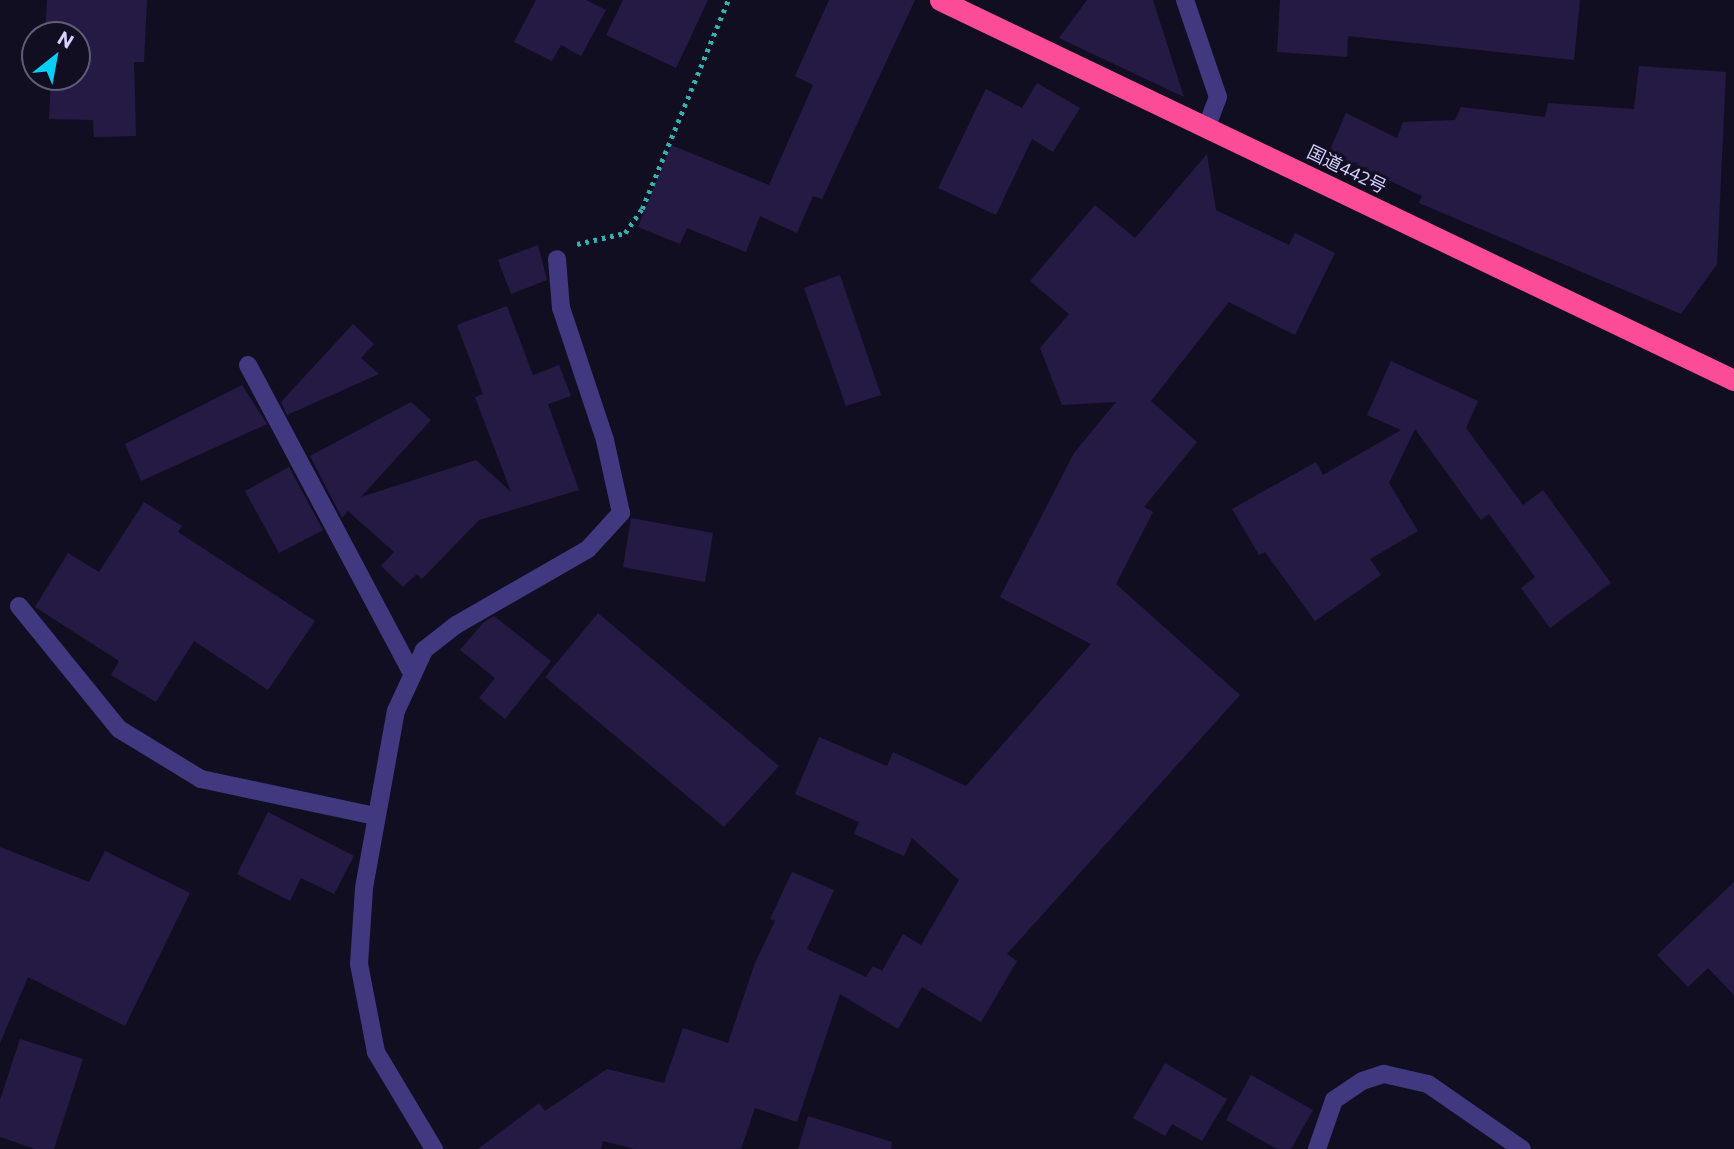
<!DOCTYPE html>
<html>
<head>
<meta charset="utf-8">
<style>
	body { margin:0 }
	#map { position:relative; width:1734px; height:1149px; overflow:hidden; background:#120e22; font-family:Commissioner,"Noto Sans JP",sans-serif }
	div>[style] { position:absolute }
	.building>* { inset:0; background:#251a43 }
	.path>* { height:4.5px; margin-top:-2.25px; transform-origin:0; background:repeating-linear-gradient(90deg,#30b2b1 0 3.5px,transparent 0 8.5px) }
	.street>* { height:18px; margin:-9px; padding:0 9px; transform-origin:9px; border-radius:9px; background:#403980 }
	.highway>* { height:21px; margin:-10.5px; padding:0 10.5px; transform-origin:10.5px; border-radius:10.5px; background:#fc4c97 }
	span { translate:-50% -50%; white-space:nowrap; text-align:center; line-height:1.15; -webkit-text-stroke:6px #120e22; paint-order:stroke }
	.street-label { font-size:18px; color:#d7cffe }
	.north { position:absolute; left:21px; top:21px; width:70px; height:70px; box-sizing:border-box; background:#120e22; border:2px solid #615b7a; border-radius:50%; rotate:31deg; font-size:19px; font-weight:700; line-height:28px; text-align:center; color:#d7cffe }
	.north::after { content:''; display:block; margin:auto; width:24px; height:32px; background:#04d0f6; clip-path:polygon(50% 0,100% 100%,50% 72%,0 100%) }
</style>
</head>
<body>
<div id="map">
	<div class="building">
		<i style="clip-path:polygon(47px 0,147px 0,144px 62px,134px 62px,136px 136px,94px 137px,93px 120px,49px 119px,51px 77px,77px 77px,77px 35px,45px 35px)"></i>
		<i style="clip-path:polygon(536px 0,586px 0,606px 10px,581px 56px,561px 45px,552px 61px,514px 42px)"></i>
		<i style="clip-path:polygon(623px 0,708px 0,676px 68px,606px 35px)"></i>
		<i style="clip-path:polygon(829px 0,915px 0,822px 199px,813px 196px,797px 233px,760px 216px,746px 252px,687px 228px,680px 244px,638px 227px,671px 145px,769px 185px,813px 85px,795px 76px)"></i>
		<i style="clip-path:polygon(1087px 0,1153px 0,1184px 97px,1059px 38px)"></i>
		<i style="clip-path:polygon(1280px 0,1580px 0,1574px 60px,1348px 36px,1347px 57px,1277px 52px)"></i>
		<i style="clip-path:polygon(1639px 66px,1726px 72px,1717px 264px,1681px 314px,1419px 203px,1422px 196px,1329px 152px,1346px 113px,1397px 138px,1403px 122px,1455px 120px,1461px 107px,1545px 117px,1548px 103px,1634px 109px)"></i>
		<i style="clip-path:polygon(1037px 83px,1080px 108px,1053px 152px,1032px 139px,996px 215px,938px 188px,986px 89px,1022px 108px)"></i>
		<i style="clip-path:polygon(1207px 154px,1216px 210px,1289px 245px,1295px 233px,1335px 253px,1295px 335px,1229px 302px,1151px 401px,1197px 442px,1144px 507px,1153px 512px,1116px 584px,1240px 695px,1007px 954px,1017px 961px,981px 1022px,922px 987px,898px 1029px,840px 994px,797px 1122px,755px 1108px,741px 1149px,635px 1149px,603px 1141px,601px 1149px,478px 1149px,539px 1103px,545px 1111px,607px 1069px,664px 1083px,683px 1028px,728px 1043px,755px 963px,775px 921px,770px 919px,792px 872px,834px 890px,807px 949px,866px 977px,873px 966px,882px 971px,903px 934px,921px 945px,959px 880px,912px 838px,904px 856px,854px 834px,859px 822px,795px 794px,819px 737px,887px 766px,893px 752px,966px 786px,1091px 644px,1000px 597px,1074px 453px,1116px 402px,1062px 405px,1040px 348px,1069px 314px,1030px 281px,1095px 205px,1135px 238px)"></i>
		<i style="clip-path:polygon(538px 245px,547px 280px,511px 294px,498px 260px)"></i>
		<i style="clip-path:polygon(840px 275px,881px 395px,846px 406px,804px 288px)"></i>
		<i style="clip-path:polygon(507px 306px,533px 375px,559px 365px,571px 396px,548px 404px,579px 490px,479px 520px,422px 579px,417px 574px,403px 587px,381px 566px,394px 552px,348px 511px,342px 518px,310px 456px,411px 402px,431px 420px,361px 497px,476px 460px,511px 492px,475px 397px,483px 394px,457px 325px)"></i>
		<i style="clip-path:polygon(353px 324px,374px 344px,361px 358px,379px 374px,287px 415px,281px 402px)"></i>
		<i style="clip-path:polygon(1391px 361px,1478px 401px,1466px 428px,1523px 505px,1543px 490px,1611px 583px,1550px 628px,1521px 588px,1535px 577px,1489px 514px,1481px 520px,1415px 429px,1389px 483px,1418px 531px,1370px 559px,1381px 575px,1315px 621px,1265px 552px,1259px 555px,1232px 509px,1316px 462px,1323px 475px,1401px 430px,1367px 415px)"></i>
		<i style="clip-path:polygon(242px 385px,267px 424px,141px 481px,125px 444px)"></i>
		<i style="clip-path:polygon(289px 467px,323px 530px,279px 553px,245px 491px)"></i>
		<i style="clip-path:polygon(144px 502px,182px 526px,178px 532px,315px 621px,268px 690px,194px 641px,156px 702px,111px 675px,119px 661px,35px 607px,68px 553px,99px 572px)"></i>
		<i style="clip-path:polygon(631px 518px,713px 533px,705px 582px,623px 567px)"></i>
		<i style="clip-path:polygon(598px 613px,779px 766px,724px 827px,545px 677px)"></i>
		<i style="clip-path:polygon(494px 616px,551px 661px,505px 719px,479px 698px,495px 678px,460px 650px,483px 623px)"></i>
		<i style="clip-path:polygon(268px 812px,354px 856px,334px 894px,301px 878px,290px 901px,237px 874px)"></i>
		<i style="clip-path:polygon(0 847px,89px 882px,105px 851px,190px 893px,125px 1026px,28px 977px,0 1043px)"></i>
		<i style="clip-path:polygon(1734px 882px,1734px 995px,1708px 968px,1688px 987px,1657px 955px)"></i>
		<i style="clip-path:polygon(20px 1039px,83px 1059px,54px 1149px,35px 1149px,0 1137px,0 1100px)"></i>
		<i style="clip-path:polygon(1165px 1063px,1227px 1099px,1202px 1141px,1172px 1124px,1165px 1136px,1133px 1118px)"></i>
		<i style="clip-path:polygon(1251px 1075px,1313px 1110px,1291px 1149px,1277px 1149px,1226px 1120px)"></i>
		<i style="clip-path:polygon(808px 1116px,892px 1142px,891px 1149px,798px 1149px)"></i>
	</div>
	<div class="path">
		<i style="left:577px;top:244px;width:49px;rotate:-12.9deg"></i>
		<i style="left:625px;top:233px;width:29px;rotate:-55deg"></i>
		<i style="left:642px;top:209px;width:226px;rotate:-67.6deg"></i>
	</div>
	<div class="street">
		<i style="left:1185px;top:0;width:102px;rotate:71.2deg"></i>
		<i style="left:1218px;top:97px;width:31px;rotate:111deg"></i>
		<i style="left:248px;top:365px;width:349px;rotate:62deg"></i>
		<i style="left:19px;top:606px;width:159px;rotate:50.9deg"></i>
		<i style="left:119px;top:729px;width:96px;rotate:31.4deg"></i>
		<i style="left:201px;top:779px;width:178px;rotate:12deg"></i>
		<i style="left:434px;top:1149px;width:113px;rotate:-120.9deg"></i>
		<i style="left:376px;top:1052px;width:90px;rotate:-100.9deg"></i>
		<i style="left:359px;top:964px;width:76px;rotate:-86.2deg"></i>
		<i style="left:364px;top:888px;width:180px;rotate:-79.8deg"></i>
		<i style="left:396px;top:711px;width:67px;rotate:-65.3deg"></i>
		<i style="left:424px;top:650px;width:41px;rotate:-38deg"></i>
		<i style="left:456px;top:625px;width:152px;rotate:-29.9deg"></i>
		<i style="left:588px;top:549px;width:49px;rotate:-47.5deg"></i>
		<i style="left:621px;top:513px;width:75px;rotate:-102.4deg"></i>
		<i style="left:605px;top:440px;width:139px;rotate:-108.4deg"></i>
		<i style="left:561px;top:308px;width:49px;rotate:-94.7deg"></i>
		<i style="left:1317px;top:1149px;width:52px;rotate:-70.9deg"></i>
		<i style="left:1334px;top:1100px;width:34px;rotate:-34deg"></i>
		<i style="left:1362px;top:1081px;width:23px;rotate:-18deg"></i>
		<i style="left:1384px;top:1074px;width:45px;rotate:12.8deg"></i>
		<i style="left:1428px;top:1084px;width:114px;rotate:34.7deg"></i>
	</div>
	<div class="highway">
		<i style="left:940px;top:0;width:880px;rotate:25.58deg"></i>
	</div>
	<div class="street-label">
		<span style="left:1347px;top:169px;rotate:26deg">国道442号</span>
	</div>
	<div class="north">N</div>
</div>
</body>
</html>
